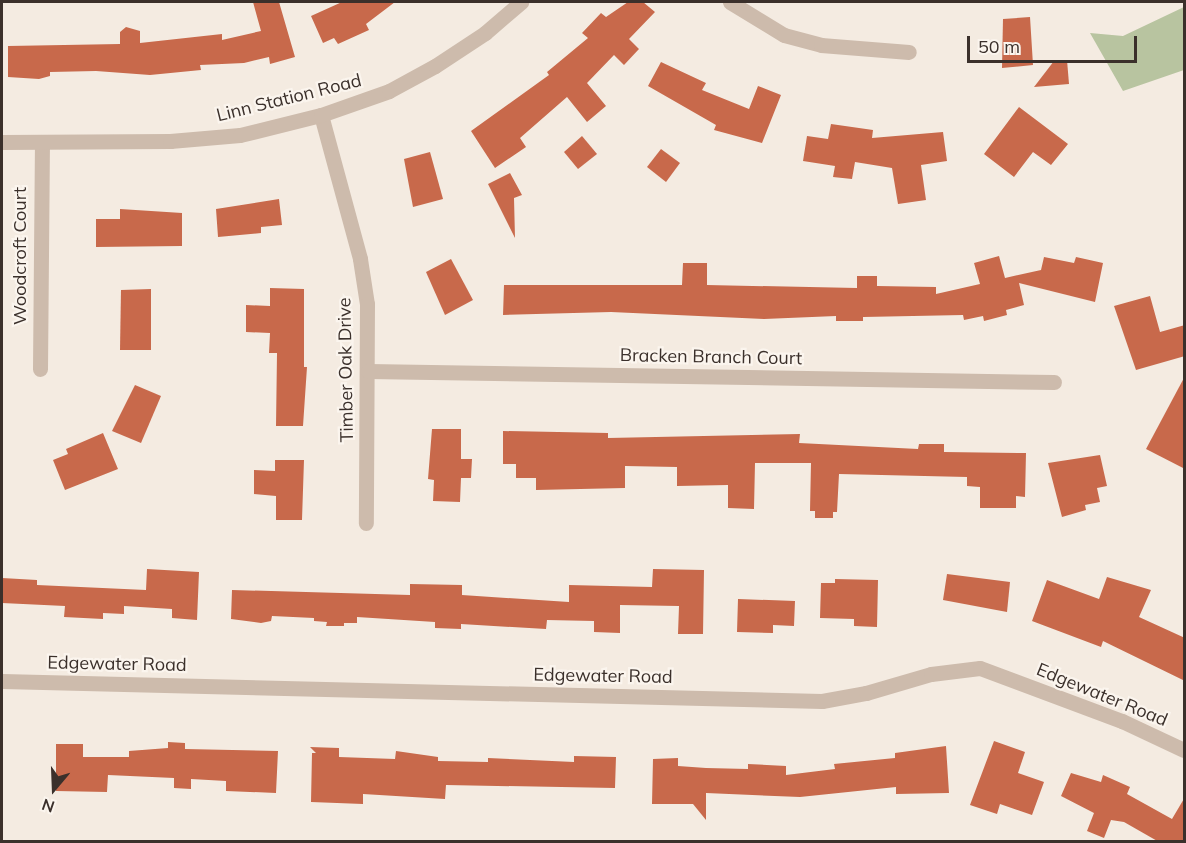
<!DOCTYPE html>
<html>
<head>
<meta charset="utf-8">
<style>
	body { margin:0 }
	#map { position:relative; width:1186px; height:843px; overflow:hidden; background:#f4ebe1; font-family:Mulish,sans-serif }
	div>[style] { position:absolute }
	.green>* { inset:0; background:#b8c4a0 }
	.building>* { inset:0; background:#c8694b }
	.minor>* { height:15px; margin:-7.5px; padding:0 7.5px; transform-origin:7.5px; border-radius:7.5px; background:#cdbbac }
	.tertiary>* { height:15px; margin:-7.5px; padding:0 7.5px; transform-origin:7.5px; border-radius:7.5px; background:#cdbbac }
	span { translate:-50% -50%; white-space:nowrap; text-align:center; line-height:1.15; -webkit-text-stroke:4.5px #fbf5ee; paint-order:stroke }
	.street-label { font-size:18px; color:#3b302b }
	.frame { position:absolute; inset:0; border:3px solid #3b302b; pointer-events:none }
	.north { position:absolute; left:24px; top:759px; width:60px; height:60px; -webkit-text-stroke:4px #fbf5ee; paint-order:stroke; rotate:199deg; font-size:16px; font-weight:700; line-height:24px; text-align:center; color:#3b302b }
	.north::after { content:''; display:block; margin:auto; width:21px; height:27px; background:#3b302b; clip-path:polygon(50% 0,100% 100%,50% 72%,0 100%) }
	.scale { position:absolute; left:967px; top:36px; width:170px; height:27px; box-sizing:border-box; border:3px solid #3b302b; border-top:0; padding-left:8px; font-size:18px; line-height:21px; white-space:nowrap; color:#3b302b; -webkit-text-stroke:4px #fbf5ee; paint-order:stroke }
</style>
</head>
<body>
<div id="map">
	<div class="green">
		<i style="clip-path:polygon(1184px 7px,1184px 70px,1123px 91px,1090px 33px,1123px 36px)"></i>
	</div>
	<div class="building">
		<i style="clip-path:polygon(253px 2px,279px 2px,295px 57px,270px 64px,269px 57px,244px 63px,200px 65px,201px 70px,150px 75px,96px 71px,50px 72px,50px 76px,39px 79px,8px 77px,8px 46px,120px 44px,120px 32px,126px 27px,140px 31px,140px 43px,222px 34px,222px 40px,261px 31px)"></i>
		<i style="clip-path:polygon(342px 2px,395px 2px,366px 24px,369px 30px,338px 44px,334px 38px,323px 43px,311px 16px)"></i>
		<i style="clip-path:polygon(628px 2px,643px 2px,655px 12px,629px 39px,639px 49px,624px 65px,614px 55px,587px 83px,606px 106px,587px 122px,567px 97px,520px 138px,526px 147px,495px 168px,471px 131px,549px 75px,547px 72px,588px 38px,582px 33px,601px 13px,606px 17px)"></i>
		<i style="clip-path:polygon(1030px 17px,1033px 65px,1002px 68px,1003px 19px)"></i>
		<i style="clip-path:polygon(1067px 60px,1069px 84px,1034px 87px,1054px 61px)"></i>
		<i style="clip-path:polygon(661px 62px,706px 83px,702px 90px,749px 109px,758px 86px,781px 95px,762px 143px,714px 130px,716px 125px,648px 86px)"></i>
		<i style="clip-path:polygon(1019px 107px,1068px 144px,1051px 165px,1033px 152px,1014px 177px,984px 154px)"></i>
		<i style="clip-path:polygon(831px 124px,873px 130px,872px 138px,943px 132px,947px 161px,921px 165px,926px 200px,898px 204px,892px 168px,855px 162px,852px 179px,833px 177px,835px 166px,803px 161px,807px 136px,828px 139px)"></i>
		<i style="clip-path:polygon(582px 136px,597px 154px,578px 169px,564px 152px)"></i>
		<i style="clip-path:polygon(661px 149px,680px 163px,666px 182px,647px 167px)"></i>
		<i style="clip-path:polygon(430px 152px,443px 199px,413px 207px,404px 159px)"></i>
		<i style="clip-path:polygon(510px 173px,522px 195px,514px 198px,515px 238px,488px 184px)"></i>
		<i style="clip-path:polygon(279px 199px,282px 225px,261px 227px,261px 233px,218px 237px,216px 209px)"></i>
		<i style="clip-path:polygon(120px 209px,182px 213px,182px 246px,96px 247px,96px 219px,120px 219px)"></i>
		<i style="clip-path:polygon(999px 256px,1005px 278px,1041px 270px,1044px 257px,1074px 263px,1076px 257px,1103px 263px,1095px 302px,1019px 283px,1024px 305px,1006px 310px,1007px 315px,984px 321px,983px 316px,964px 320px,963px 315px,863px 317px,863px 321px,836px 321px,836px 316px,764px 319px,611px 312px,503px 315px,504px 285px,682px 285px,683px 263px,707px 263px,707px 285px,857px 288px,857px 276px,877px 276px,877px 286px,936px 287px,936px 294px,980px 284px,974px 263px)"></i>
		<i style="clip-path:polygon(451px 259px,473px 300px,445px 315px,426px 272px)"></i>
		<i style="clip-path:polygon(270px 288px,304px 289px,304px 367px,307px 367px,303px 426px,276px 426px,277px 353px,269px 353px,270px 333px,246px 332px,246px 305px,270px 306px)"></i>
		<i style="clip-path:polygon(151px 289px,151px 350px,120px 350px,121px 290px)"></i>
		<i style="clip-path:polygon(1150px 296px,1160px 332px,1185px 325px,1185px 356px,1136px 370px,1114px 306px)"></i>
		<i style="clip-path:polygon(1185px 376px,1185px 469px,1146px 449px)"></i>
		<i style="clip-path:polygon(135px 385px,161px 396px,141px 443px,112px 431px)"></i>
		<i style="clip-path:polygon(432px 429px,461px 429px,461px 459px,472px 459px,471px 478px,461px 478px,460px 502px,433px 501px,434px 480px,428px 479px)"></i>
		<i style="clip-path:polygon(503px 431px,608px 433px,608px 438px,800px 434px,799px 443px,918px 449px,919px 444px,944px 444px,944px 452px,1026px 453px,1025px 497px,1016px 496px,1016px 508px,980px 508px,980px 487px,967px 486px,967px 477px,839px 474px,837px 512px,833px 512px,833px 518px,815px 518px,815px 511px,810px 511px,811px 463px,755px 463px,754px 509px,728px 508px,728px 485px,677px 486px,677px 467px,625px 466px,625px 488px,536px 490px,536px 478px,516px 478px,516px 464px,503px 464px)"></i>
		<i style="clip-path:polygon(103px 433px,118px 469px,65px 490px,53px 460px,68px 454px,66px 449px)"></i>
		<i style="clip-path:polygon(1100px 455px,1107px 486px,1097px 488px,1100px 502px,1085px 505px,1086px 510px,1062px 517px,1048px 463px)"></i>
		<i style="clip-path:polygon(275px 460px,304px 460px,302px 520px,276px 520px,276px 496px,254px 494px,254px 470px,275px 471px)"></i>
		<i style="clip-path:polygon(147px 569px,199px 572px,197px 620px,172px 618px,172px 609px,124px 606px,124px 614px,103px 613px,103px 619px,64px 617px,65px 606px,2px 603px,2px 578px,37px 580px,37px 585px,146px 590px)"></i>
		<i style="clip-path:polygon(653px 569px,704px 570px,703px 634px,678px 634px,679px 606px,620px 605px,620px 633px,594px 632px,594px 621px,547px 620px,546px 629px,461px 624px,461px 629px,435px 628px,435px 622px,357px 617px,357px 623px,344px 623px,344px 626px,326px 626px,327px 622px,314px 621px,314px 618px,272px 616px,271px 621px,261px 623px,231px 619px,232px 590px,410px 595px,410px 584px,462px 585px,462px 595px,569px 602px,569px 585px,652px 587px)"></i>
		<i style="clip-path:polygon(947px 574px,1010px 582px,1007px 612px,943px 600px)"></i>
		<i style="clip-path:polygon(1107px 577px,1151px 590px,1139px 617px,1185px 638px,1185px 681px,1103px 641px,1101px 647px,1032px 621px,1047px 580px,1099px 599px)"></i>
		<i style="clip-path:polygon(835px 579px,878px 580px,877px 627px,854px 626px,854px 619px,820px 618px,821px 583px,835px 583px)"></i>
		<i style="clip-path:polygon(738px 599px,795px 601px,794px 626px,773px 625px,773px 633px,737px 632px)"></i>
		<i style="clip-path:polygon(994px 741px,1025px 752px,1018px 773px,1044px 782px,1032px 815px,1000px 804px,997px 814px,970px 805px)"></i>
		<i style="clip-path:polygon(168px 742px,185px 743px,185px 749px,278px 751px,276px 793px,226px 791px,226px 781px,191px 779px,191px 789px,174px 788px,174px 778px,108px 775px,107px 792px,56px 791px,56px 744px,83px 744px,83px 757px,129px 757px,129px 751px,168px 748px)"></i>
		<i style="clip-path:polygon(946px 746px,949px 793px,896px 794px,896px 787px,800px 797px,706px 793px,706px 820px,693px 804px,652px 804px,653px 759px,678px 758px,678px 766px,706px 768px,748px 769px,748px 764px,786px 766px,786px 775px,835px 769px,834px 764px,895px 758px,895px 753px)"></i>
		<i style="clip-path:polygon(310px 747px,339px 748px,339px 757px,395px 759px,396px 751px,438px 757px,438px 761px,488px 762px,488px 758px,574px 762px,574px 756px,616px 757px,615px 788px,446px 785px,445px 799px,363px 794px,363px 804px,311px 802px,312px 753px,316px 753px)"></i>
		<i style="clip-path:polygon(1071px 773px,1101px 782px,1103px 775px,1130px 787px,1127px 794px,1172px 819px,1185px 797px,1185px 842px,1159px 842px,1124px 822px,1111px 820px,1104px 838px,1087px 831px,1094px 813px,1061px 796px)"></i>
	</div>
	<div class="minor">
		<i style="left:730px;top:2px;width:63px;rotate:31.4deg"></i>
		<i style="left:784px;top:35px;width:38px;rotate:15deg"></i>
		<i style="left:821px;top:45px;width:88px;rotate:4.5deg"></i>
		<i style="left:321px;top:115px;width:149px;rotate:74.8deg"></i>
		<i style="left:360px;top:259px;width:46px;rotate:81.2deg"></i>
		<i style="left:367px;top:304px;width:219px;rotate:90.3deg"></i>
		<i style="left:40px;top:369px;width:226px;rotate:-89.5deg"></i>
		<i style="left:368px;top:371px;width:686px;rotate:0.92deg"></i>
		<i style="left:2px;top:681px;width:820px;rotate:1.4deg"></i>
		<i style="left:822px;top:701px;width:45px;rotate:-10.3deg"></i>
		<i style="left:866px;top:693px;width:68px;rotate:-16.3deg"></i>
		<i style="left:931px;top:674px;width:49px;rotate:-7deg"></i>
		<i style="left:980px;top:668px;width:152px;rotate:20.5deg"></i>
		<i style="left:1122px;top:721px;width:68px;rotate:25.1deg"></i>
	</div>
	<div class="tertiary">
		<i style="left:2px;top:142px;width:168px;rotate:-0.3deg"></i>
		<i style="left:170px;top:141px;width:70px;rotate:-4.9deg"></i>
		<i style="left:240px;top:135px;width:83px;rotate:-13.9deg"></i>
		<i style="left:321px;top:115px;width:72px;rotate:-19.4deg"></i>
		<i style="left:389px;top:91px;width:52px;rotate:-28.5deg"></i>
		<i style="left:435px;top:66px;width:60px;rotate:-33.4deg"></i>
		<i style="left:485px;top:33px;width:48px;rotate:-40.7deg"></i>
	</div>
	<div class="street-label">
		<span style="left:289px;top:98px;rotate:-14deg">Linn Station Road</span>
		<span style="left:20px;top:256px;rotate:-90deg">Woodcroft Court</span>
		<span style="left:711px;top:357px;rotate:1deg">Bracken Branch Court</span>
		<span style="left:346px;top:370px;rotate:-91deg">Timber Oak Drive</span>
		<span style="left:117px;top:664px;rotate:1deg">Edgewater Road</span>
		<span style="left:603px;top:676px;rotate:1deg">Edgewater Road</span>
		<span style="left:1102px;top:695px;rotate:22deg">Edgewater Road</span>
	</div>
	<div class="frame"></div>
	<div class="north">N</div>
	<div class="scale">50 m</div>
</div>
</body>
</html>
